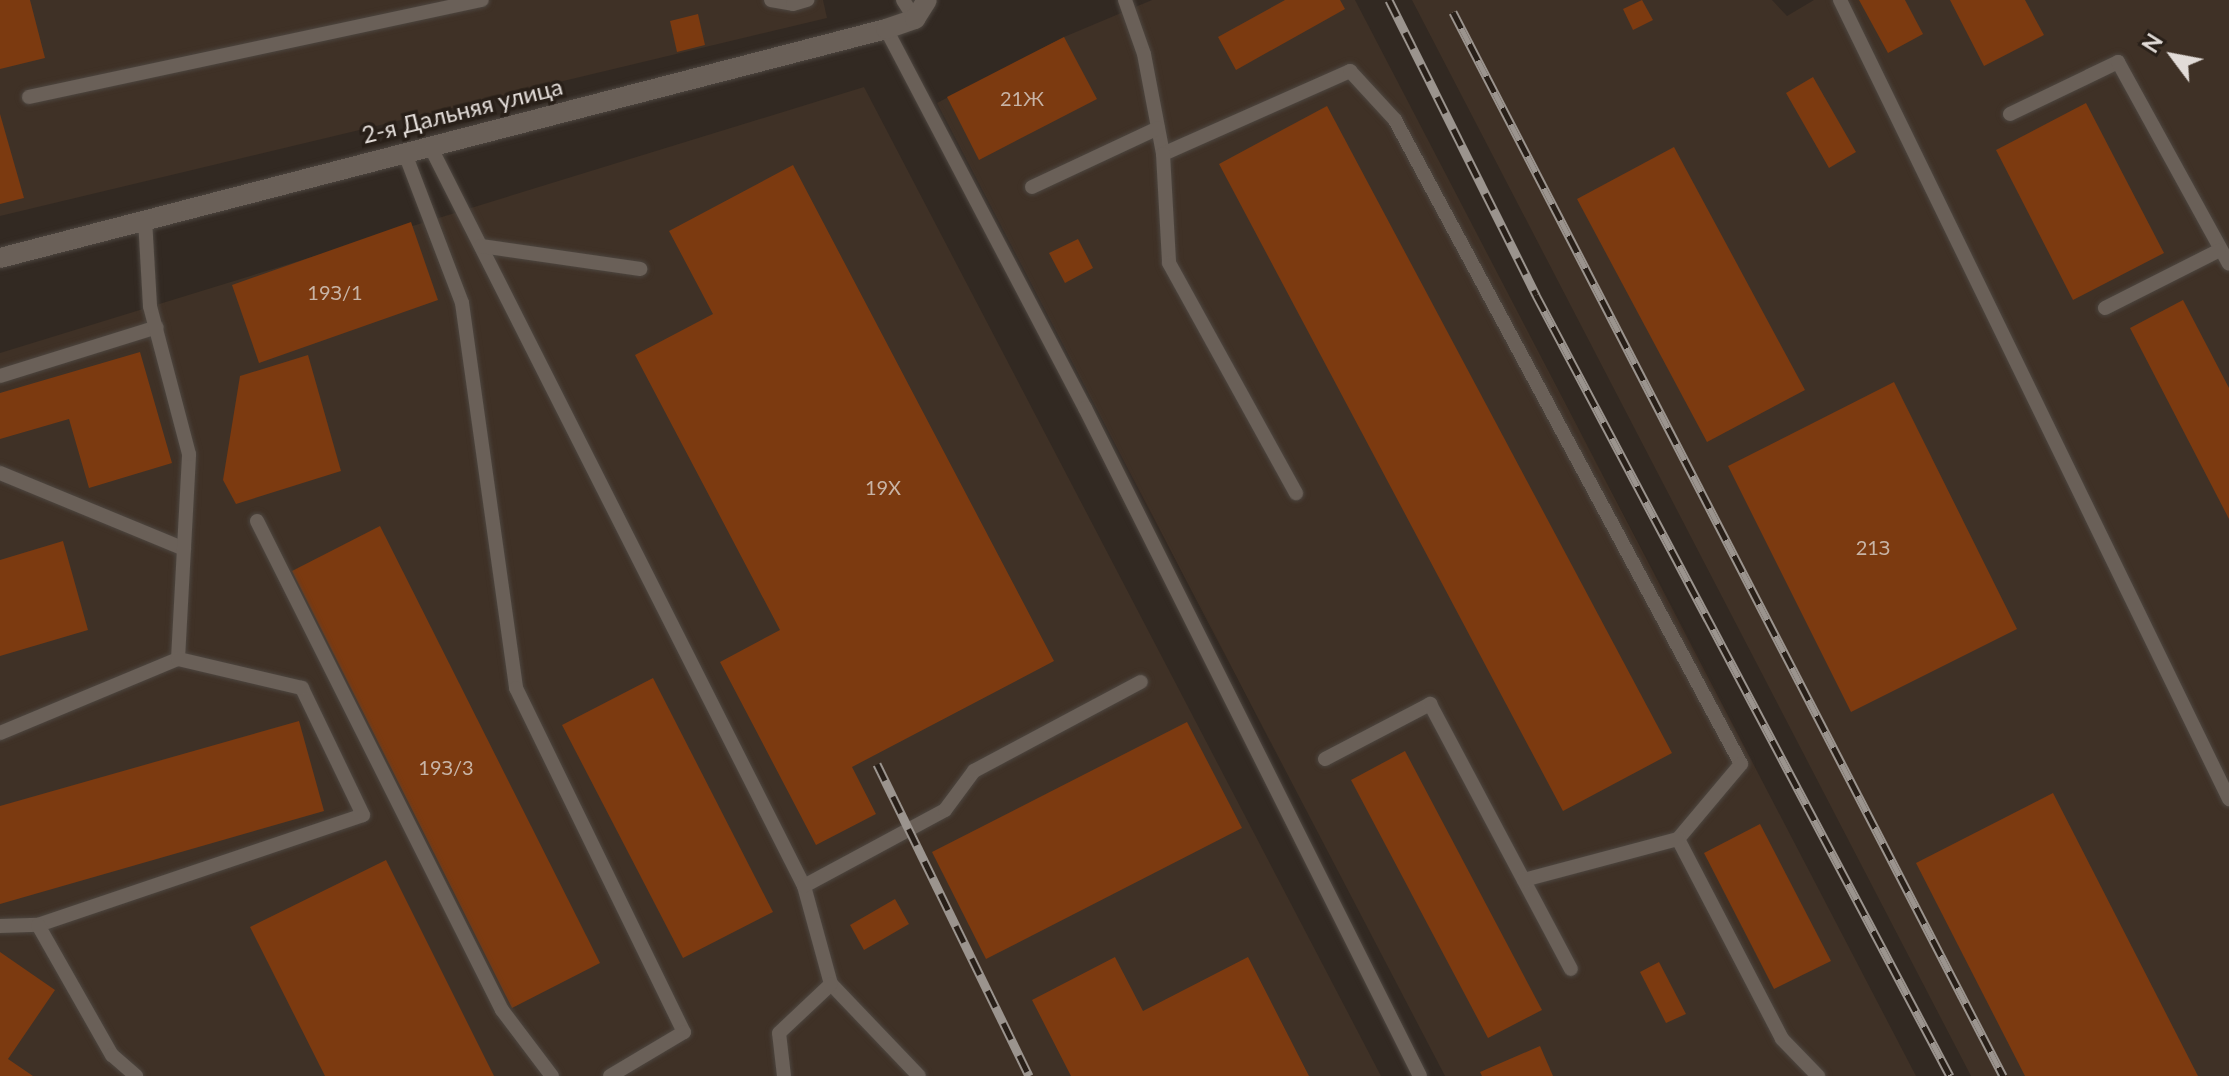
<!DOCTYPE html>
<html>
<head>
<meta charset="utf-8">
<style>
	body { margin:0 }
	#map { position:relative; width:2229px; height:1076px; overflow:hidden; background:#322922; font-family:Lato,sans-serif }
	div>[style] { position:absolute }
	.built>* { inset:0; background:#3f3126 }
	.building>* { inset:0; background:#7c3a10 }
	.roads { filter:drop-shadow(0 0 2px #4d4640) drop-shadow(0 0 2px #4d4640) }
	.lane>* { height:14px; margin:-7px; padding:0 7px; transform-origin:7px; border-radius:7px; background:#6a6058 }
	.street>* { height:20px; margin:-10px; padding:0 10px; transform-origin:10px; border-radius:10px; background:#6a6058 }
	.rail>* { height:9px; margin-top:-4.5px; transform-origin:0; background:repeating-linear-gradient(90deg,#281f18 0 18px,#9b948e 0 36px); box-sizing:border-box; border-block:2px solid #9b948e }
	span { translate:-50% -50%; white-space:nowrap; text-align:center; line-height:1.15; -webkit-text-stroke:7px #281f18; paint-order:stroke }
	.number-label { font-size:20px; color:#c8b4a6 }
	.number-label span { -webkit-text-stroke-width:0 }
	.street-label { font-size:24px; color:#e2dcd8 }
	.north { position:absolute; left:2133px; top:16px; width:80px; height:80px; -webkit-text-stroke:6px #281f18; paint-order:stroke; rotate:302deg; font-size:22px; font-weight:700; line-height:32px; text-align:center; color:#e2dcd8 }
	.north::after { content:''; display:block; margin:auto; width:28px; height:36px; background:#e2dcd8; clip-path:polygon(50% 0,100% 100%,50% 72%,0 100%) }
</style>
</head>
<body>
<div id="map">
	<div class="built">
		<i style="clip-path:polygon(0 0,823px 0,827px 18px,0 216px)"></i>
		<i style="clip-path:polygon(1152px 0,1355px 0,1916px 1076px,1445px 1076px,937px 103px,1064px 37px)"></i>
		<i style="clip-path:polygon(1412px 0,1772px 0,1787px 16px,1814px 0,2229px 0,2229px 1076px,1971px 1076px)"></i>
		<i style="clip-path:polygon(864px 87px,1381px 1076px,0 1076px,0 353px)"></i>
	</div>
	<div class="building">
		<i style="clip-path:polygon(0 0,30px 0,45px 58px,0 69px)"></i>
		<i style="clip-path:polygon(1285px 0,1340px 0,1345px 9px,1236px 70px,1218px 37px)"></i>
		<i style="clip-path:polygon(1642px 0,1653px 20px,1633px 30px,1623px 9px)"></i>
		<i style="clip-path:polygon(1859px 0,1905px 0,1923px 34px,1888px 53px)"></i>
		<i style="clip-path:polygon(1950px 0,2025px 0,2044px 35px,1984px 66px)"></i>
		<i style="clip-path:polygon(698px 14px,705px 45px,677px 52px,670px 21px)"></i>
		<i style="clip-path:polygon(1064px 37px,1097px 99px,979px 160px,947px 97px)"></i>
		<i style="clip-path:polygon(1813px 77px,1856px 152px,1829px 168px,1786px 93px)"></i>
		<i style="clip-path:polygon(2086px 103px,2164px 253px,2073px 300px,1996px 150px)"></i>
		<i style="clip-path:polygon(1327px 106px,1672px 753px,1563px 811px,1219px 164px)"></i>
		<i style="clip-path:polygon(0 114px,24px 198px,0 204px)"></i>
		<i style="clip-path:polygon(1674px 147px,1805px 390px,1707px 442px,1577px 199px)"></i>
		<i style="clip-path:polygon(793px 165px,1054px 661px,852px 767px,876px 814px,816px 845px,720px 662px,780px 630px,635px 355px,713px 314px,669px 231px)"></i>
		<i style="clip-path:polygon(411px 222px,438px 300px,259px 363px,232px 285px)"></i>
		<i style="clip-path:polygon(1078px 239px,1093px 268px,1065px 283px,1049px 253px)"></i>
		<i style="clip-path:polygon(2183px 300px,2229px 388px,2229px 519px,2130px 328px)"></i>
		<i style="clip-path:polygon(140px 352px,172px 463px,89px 488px,69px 419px,0 439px,0 393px)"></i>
		<i style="clip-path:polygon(308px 355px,341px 471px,236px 504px,223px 480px,240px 376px)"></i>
		<i style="clip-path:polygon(1894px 382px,2017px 629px,1851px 712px,1728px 466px)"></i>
		<i style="clip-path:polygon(380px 526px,600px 963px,512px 1008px,292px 571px)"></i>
		<i style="clip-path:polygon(63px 541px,88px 630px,0 656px,0 560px)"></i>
		<i style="clip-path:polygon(653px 678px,773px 912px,683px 958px,562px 725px)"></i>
		<i style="clip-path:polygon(299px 721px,324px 811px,0 904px,0 806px)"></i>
		<i style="clip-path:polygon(1187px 722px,1242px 828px,986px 959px,932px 852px)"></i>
		<i style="clip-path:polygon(1405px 751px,1542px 1010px,1488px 1038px,1351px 780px)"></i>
		<i style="clip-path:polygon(2053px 793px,2198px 1076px,2025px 1076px,1916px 863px)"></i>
		<i style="clip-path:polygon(1760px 824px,1831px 961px,1774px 989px,1704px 853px)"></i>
		<i style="clip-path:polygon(386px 860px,494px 1076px,325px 1076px,250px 927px)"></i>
		<i style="clip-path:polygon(895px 899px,909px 924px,864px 950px,850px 925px)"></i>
		<i style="clip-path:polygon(0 952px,55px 990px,8px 1059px,33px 1076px,0 1076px)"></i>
		<i style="clip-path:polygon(1115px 957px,1143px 1011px,1248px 957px,1309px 1076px,1071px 1076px,1032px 1000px)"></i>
		<i style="clip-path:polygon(1659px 962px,1686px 1014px,1666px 1023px,1640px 972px)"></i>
		<i style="clip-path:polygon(1540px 1046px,1553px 1076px,1482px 1076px,1480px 1072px)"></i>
	</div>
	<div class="roads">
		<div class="lane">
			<i style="left:771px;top:0;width:22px;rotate:10deg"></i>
			<i style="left:793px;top:4px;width:15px;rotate:-16deg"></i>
			<i style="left:903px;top:0;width:22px;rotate:58deg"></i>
			<i style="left:1125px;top:0;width:57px;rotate:70.6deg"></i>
			<i style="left:1144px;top:54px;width:102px;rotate:79.2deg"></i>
			<i style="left:1163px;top:154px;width:205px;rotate:-23.9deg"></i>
			<i style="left:1350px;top:71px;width:67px;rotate:47.4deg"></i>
			<i style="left:1395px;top:120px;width:731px;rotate:61.75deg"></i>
			<i style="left:1741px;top:764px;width:98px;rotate:130deg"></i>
			<i style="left:1678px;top:839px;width:225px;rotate:62.5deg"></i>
			<i style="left:1782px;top:1039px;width:52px;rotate:45.8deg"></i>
			<i style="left:1840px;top:0;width:889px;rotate:64.04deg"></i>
			<i style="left:886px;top:29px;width:428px;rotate:62.3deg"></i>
			<i style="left:1085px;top:408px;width:747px;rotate:63.37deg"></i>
			<i style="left:29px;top:97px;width:463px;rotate:-12.1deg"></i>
			<i style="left:2010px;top:114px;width:120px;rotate:-25.7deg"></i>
			<i style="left:2118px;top:62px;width:230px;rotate:61.2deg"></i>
			<i style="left:430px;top:146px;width:829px;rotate:63.19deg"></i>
			<i style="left:804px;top:886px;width:102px;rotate:74.6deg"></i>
			<i style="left:831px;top:984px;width:127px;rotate:46.3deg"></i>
			<i style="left:404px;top:151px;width:163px;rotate:69.1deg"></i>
			<i style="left:462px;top:303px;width:389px;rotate:82deg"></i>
			<i style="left:516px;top:688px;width:383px;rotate:64deg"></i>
			<i style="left:684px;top:1032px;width:86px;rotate:149.3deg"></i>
			<i style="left:1163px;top:154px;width:109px;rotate:86.8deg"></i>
			<i style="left:1169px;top:263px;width:263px;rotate:61.1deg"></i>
			<i style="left:1032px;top:187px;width:139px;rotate:-25.1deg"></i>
			<i style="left:481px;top:246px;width:161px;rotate:8.2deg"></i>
			<i style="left:2105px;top:308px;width:127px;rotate:-26.8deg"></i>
			<i style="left:0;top:376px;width:164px;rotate:-17.3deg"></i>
			<i style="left:0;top:473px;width:199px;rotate:22.4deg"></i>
			<i style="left:257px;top:521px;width:547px;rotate:63.39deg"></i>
			<i style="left:502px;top:1010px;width:83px;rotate:52.9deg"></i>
			<i style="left:0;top:733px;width:193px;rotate:-22.6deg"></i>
			<i style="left:178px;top:659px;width:205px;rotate:-86.9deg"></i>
			<i style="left:189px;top:454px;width:153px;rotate:-104.8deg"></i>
			<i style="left:150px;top:306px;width:86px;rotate:-93.3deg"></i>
			<i style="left:1325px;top:759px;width:119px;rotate:-27.6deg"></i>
			<i style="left:1430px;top:704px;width:300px;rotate:62deg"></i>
			<i style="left:1524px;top:880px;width:159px;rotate:-14.9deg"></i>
			<i style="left:804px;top:886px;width:160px;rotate:-28.3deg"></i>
			<i style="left:945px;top:810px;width:49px;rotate:-53.4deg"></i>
			<i style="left:974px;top:771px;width:189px;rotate:-28.1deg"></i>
			<i style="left:38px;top:925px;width:343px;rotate:-18.7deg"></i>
			<i style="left:363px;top:815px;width:141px;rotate:-115.7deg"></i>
			<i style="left:302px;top:688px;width:127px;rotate:-166.8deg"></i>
			<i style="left:0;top:926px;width:38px;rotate:-2deg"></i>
			<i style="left:38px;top:925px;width:150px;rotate:60.4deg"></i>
			<i style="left:112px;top:1055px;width:32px;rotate:41deg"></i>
			<i style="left:784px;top:1076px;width:43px;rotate:-96.6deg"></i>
			<i style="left:779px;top:1033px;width:71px;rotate:-43.3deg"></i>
		</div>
		<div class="street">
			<i style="left:0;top:258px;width:915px;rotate:-14.49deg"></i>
			<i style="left:886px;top:29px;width:31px;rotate:-19deg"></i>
			<i style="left:915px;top:19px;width:22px;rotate:-58deg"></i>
		</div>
	</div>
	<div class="rail">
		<i style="left:1389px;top:0;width:330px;rotate:63.5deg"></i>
		<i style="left:1536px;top:295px;width:884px;rotate:62.07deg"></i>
		<i style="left:1453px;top:12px;width:1198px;rotate:62.66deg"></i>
		<i style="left:877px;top:764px;width:347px;rotate:64deg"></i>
	</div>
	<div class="number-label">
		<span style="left:1022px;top:98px">21Ж</span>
		<span style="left:335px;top:292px">19З/1</span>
		<span style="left:883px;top:487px">19Х</span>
		<span style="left:1873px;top:547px">21З</span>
		<span style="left:446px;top:767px">19З/3</span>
	</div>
	<div class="street-label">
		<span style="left:462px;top:110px;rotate:-14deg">2-я Дальняя улица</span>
	</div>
	<div class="north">N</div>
</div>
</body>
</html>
